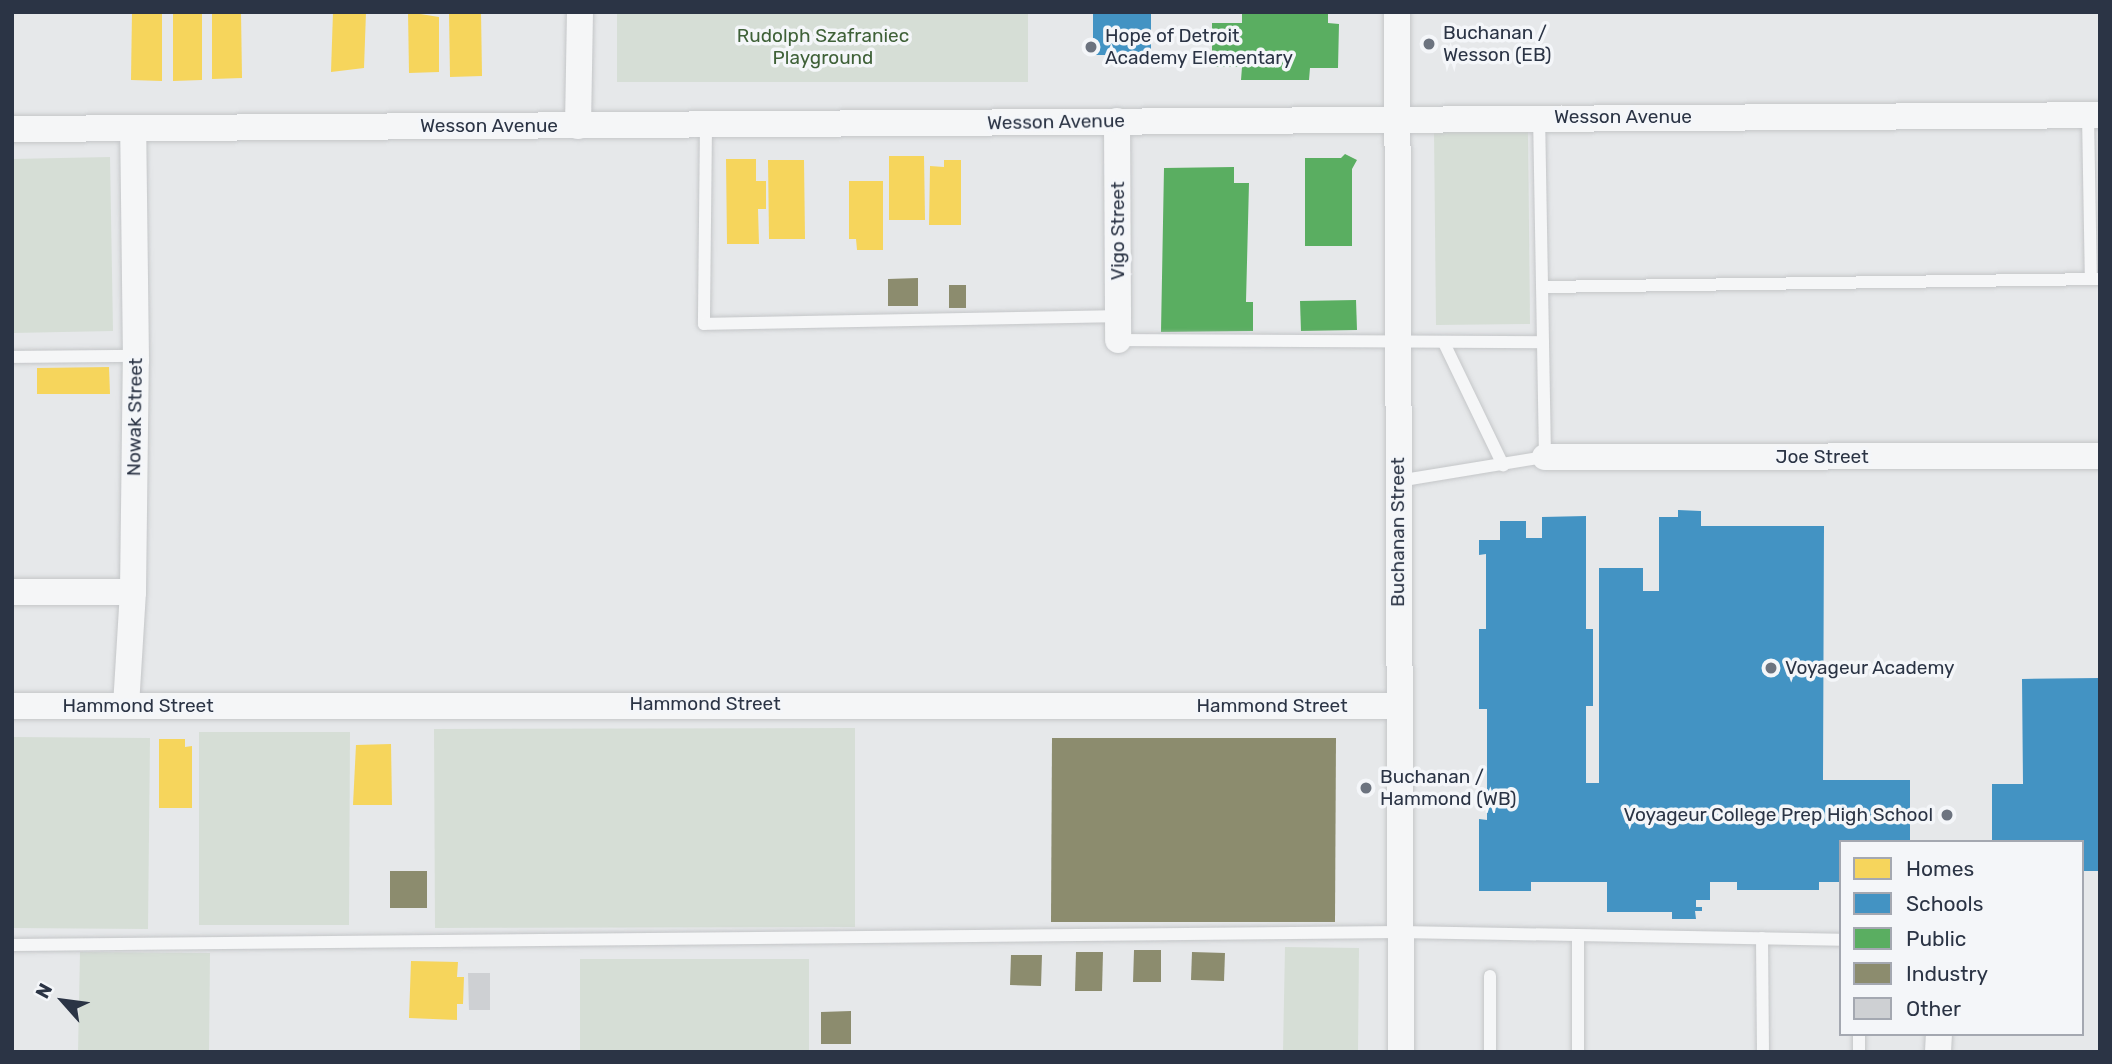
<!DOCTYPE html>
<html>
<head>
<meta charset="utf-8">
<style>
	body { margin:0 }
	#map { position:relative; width:2112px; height:1064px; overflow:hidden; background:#e6e8ea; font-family:Rubik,sans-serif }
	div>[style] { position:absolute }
	.green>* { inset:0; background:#d6ded6 }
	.homes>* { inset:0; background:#f6d55c }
	.schools>* { inset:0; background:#4393c3 }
	.public>* { inset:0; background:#5aae61 }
	.industry>* { inset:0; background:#8c8c6e }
	.building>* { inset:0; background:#ced0d3 }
	.roads { filter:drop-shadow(0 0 2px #c4c6c8) drop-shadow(0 0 2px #c4c6c8) }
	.service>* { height:12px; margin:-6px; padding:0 6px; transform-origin:6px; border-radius:6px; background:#f5f6f7 }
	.minor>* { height:26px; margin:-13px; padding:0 13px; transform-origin:13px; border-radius:13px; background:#f5f6f7 }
	.dots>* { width:19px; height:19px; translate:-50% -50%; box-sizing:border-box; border:4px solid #f4f6f9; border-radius:50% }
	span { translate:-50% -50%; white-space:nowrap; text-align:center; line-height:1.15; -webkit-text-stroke:7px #f4f6f9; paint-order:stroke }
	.poi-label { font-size:19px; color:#2b3445 }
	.left { translate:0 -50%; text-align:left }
	.right { translate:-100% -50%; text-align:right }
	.park-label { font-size:19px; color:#3f6138 }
	.street-label { font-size:19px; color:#2b3445 }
	.frame { position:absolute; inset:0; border:14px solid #2b3445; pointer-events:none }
	.legend { position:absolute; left:1839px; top:840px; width:245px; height:196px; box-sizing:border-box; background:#f4f6f9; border:2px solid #a4a8b1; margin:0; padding:9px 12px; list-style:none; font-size:21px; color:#2b3445 }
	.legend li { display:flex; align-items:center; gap:14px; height:35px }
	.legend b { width:35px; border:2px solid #a4a8b1 }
	.north { position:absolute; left:28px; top:966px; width:70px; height:70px; -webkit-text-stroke:5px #f4f6f9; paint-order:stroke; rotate:298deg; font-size:19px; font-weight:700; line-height:28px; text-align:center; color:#2b3445 }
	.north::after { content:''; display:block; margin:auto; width:24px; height:32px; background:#2b3445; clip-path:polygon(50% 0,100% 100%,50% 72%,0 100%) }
</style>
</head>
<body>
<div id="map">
	<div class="green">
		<i style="clip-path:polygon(617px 12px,1028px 12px,1028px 82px,617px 82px)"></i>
		<i style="clip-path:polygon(1528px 131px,1530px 324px,1436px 325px,1434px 132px)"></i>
		<i style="clip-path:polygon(110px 157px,113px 331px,12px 333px,12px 159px)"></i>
		<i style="clip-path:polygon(855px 728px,855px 927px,435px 928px,434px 729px)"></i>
		<i style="clip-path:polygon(199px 732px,350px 732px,349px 925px,199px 925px)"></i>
		<i style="clip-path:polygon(12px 737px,150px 738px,148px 929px,12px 928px)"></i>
		<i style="clip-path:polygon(1285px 947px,1359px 948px,1358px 1052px,1283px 1052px)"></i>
		<i style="clip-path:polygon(80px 952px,210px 953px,209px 1052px,78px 1052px)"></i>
		<i style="clip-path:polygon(580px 959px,809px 959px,809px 1052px,580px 1052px)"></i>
	</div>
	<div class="homes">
		<i style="clip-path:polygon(132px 12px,162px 12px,162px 81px,131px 80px)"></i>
		<i style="clip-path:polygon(173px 12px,202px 12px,202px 80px,173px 81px)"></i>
		<i style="clip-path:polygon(212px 12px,241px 12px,242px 78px,212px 79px)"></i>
		<i style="clip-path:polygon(333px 12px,366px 12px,364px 68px,331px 72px)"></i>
		<i style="clip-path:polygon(408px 12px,439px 17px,439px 72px,409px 73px)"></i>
		<i style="clip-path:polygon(449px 12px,481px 12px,482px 76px,450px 77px)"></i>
		<i style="clip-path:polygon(889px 156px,924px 156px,925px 220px,889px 220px)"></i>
		<i style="clip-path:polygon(726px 159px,756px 159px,756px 181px,766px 181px,766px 209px,758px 209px,759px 244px,727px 244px)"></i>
		<i style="clip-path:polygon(768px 160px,804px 160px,805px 239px,769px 239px)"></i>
		<i style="clip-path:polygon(944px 160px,961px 160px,961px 225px,929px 225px,930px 166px,944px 167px)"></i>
		<i style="clip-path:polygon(849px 181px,883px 181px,883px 250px,857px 250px,856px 239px,849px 239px)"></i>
		<i style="clip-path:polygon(109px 367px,110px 394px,37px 394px,37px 368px)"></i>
		<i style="clip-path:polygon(159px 739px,185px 739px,185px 747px,192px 746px,192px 808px,159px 808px)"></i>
		<i style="clip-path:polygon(391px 744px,392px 805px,353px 805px,356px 745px)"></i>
		<i style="clip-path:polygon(411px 961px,458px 962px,457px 977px,464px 977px,463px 1004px,457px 1004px,457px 1020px,409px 1018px)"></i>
	</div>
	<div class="schools">
		<i style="clip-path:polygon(1093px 12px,1151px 12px,1151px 55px,1093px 55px)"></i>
		<i style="clip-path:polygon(1678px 510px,1701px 511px,1701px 526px,1824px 526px,1823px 780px,1910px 780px,1910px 840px,1841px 842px,1841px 882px,1819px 882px,1819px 890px,1737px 890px,1737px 882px,1710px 882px,1710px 900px,1696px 900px,1696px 907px,1702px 907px,1702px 911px,1695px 911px,1696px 919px,1672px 919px,1672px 912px,1607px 912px,1607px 882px,1531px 882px,1531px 891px,1479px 891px,1479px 819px,1487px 820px,1487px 709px,1479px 709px,1479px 629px,1486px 629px,1486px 554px,1479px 555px,1479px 540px,1500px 540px,1500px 521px,1526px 521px,1526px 538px,1542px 538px,1542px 517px,1586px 516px,1586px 629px,1593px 629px,1593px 706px,1586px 706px,1586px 783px,1599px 783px,1599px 568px,1643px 568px,1643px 591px,1659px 591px,1659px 517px,1678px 517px)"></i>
		<i style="clip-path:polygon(2100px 678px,2100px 871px,2082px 871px,2082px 842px,1992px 842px,1992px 784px,2023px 784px,2022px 679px)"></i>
	</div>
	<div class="public">
		<i style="clip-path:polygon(1242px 12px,1328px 12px,1328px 23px,1339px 24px,1338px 68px,1310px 68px,1309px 80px,1241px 80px,1242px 67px,1212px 67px,1212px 23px,1242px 23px)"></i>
		<i style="clip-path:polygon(1345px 154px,1357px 160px,1352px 169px,1352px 246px,1305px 246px,1305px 158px,1341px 158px)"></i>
		<i style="clip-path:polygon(1234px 167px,1234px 183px,1249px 183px,1246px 302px,1253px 302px,1253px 331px,1161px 332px,1164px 168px)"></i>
		<i style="clip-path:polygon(1356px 300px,1357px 330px,1301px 331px,1300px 301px)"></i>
	</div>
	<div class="industry">
		<i style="clip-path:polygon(918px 278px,918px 306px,888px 306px,888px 279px)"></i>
		<i style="clip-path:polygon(949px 285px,966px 285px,966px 308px,949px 308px)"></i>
		<i style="clip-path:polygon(1052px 738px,1336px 738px,1335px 922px,1051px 922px)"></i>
		<i style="clip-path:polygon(390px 871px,427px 871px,427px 908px,390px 908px)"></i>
		<i style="clip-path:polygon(1134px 950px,1161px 950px,1161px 982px,1133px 982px)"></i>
		<i style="clip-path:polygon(1076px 952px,1103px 952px,1102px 991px,1075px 991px)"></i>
		<i style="clip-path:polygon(1192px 952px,1225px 953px,1224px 981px,1191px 980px)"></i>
		<i style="clip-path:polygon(1011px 955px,1042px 955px,1041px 986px,1010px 985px)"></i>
		<i style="clip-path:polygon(851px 1011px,851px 1044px,821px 1044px,821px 1012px)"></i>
	</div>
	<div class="building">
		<i style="clip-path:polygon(468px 973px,490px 973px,490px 1010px,469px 1010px)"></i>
	</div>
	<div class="roads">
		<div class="service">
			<i style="left:2088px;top:115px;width:164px;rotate:89deg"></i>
			<i style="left:706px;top:125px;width:199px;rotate:90.6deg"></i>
			<i style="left:704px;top:324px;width:414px;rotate:-1.1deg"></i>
			<i style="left:1542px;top:287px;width:558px;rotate:-0.82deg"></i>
			<i style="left:1118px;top:340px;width:425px;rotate:0.3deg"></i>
			<i style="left:1444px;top:343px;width:136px;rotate:64.2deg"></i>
			<i style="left:12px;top:357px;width:124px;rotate:-0.5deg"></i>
			<i style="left:1398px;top:481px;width:149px;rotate:-9.3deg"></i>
			<i style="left:1545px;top:457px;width:339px;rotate:-91deg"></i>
			<i style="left:1762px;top:938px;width:114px;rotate:89.5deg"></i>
			<i style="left:12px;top:945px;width:1388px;rotate:-0.54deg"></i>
			<i style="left:1400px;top:932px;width:441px;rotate:1deg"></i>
			<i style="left:1490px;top:976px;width:76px;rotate:90deg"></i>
			<i style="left:1578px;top:1052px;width:117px;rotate:-90deg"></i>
			<i style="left:1859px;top:1052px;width:18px;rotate:-90deg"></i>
		</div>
		<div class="minor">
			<i style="left:1397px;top:12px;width:1040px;rotate:89.78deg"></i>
			<i style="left:1117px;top:121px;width:219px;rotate:89.7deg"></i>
			<i style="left:578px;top:126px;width:114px;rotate:-89deg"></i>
			<i style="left:12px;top:129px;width:2088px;rotate:-0.38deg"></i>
			<i style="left:1545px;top:457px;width:555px;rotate:-0.1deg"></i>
			<i style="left:12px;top:592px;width:121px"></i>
			<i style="left:12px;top:706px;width:1386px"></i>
			<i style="left:126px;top:706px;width:114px;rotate:-86.5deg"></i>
			<i style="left:133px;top:592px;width:231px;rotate:-89.3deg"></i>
			<i style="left:136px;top:361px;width:233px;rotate:-90.7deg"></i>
			<i style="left:1938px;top:1052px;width:18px;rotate:-87deg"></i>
		</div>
	</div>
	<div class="dots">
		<i style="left:1429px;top:44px;background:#6c737f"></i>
		<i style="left:1091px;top:47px;background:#6c737f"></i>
		<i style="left:1771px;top:668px;background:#6c737f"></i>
		<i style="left:1366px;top:788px;background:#6c737f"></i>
		<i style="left:1947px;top:815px;background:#6c737f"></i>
	</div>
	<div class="poi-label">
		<span class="left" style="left:1443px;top:44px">Buchanan /<br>Wesson (EB)</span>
		<span class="left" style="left:1105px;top:47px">Hope of Detroit<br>Academy Elementary</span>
		<span class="left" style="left:1785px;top:668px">Voyageur Academy</span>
		<span class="left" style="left:1380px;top:788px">Buchanan /<br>Hammond (WB)</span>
		<span class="right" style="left:1933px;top:815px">Voyageur College Prep High School</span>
	</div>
	<div class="park-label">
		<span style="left:823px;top:47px">Rudolph Szafraniec<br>Playground</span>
	</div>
	<div class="street-label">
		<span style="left:1623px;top:117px">Wesson Avenue</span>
		<span style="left:1056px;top:122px;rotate:-1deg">Wesson Avenue</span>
		<span style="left:489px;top:126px">Wesson Avenue</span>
		<span style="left:1118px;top:231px;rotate:-90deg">Vigo Street</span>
		<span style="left:135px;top:417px;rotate:-89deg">Nowak Street</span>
		<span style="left:1822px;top:457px">Joe Street</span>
		<span style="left:1398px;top:532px;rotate:-90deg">Buchanan Street</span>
		<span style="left:705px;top:704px">Hammond Street</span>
		<span style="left:138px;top:706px">Hammond Street</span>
		<span style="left:1272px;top:706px">Hammond Street</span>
	</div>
	<div class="frame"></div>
	<ul class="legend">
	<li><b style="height:19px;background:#f6d55c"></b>Homes</li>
	<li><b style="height:19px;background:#4393c3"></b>Schools</li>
	<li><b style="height:19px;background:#5aae61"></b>Public</li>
	<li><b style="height:19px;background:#8c8c6e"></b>Industry</li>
	<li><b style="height:19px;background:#ced0d3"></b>Other</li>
	</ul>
	<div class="north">N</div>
</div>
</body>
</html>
